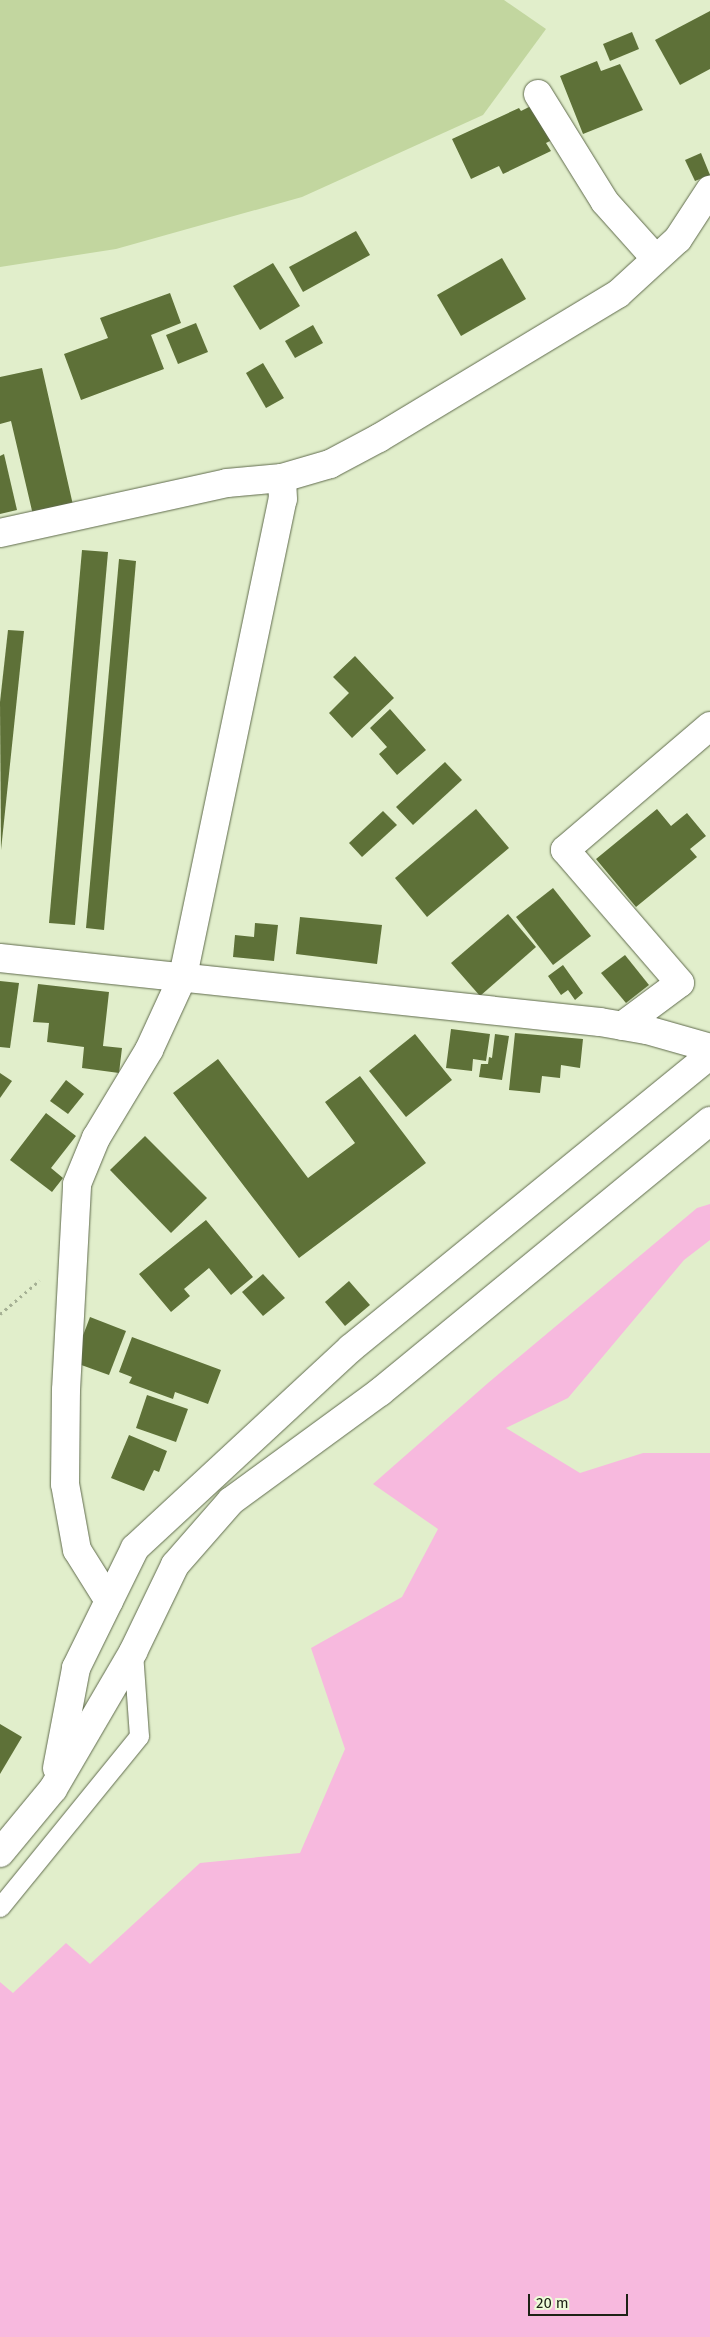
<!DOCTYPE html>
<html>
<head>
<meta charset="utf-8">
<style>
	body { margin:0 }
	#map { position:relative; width:710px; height:2337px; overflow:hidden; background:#e1eecb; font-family:"Fira Sans",sans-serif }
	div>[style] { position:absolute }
	.green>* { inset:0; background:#c2d69f }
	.water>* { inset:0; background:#f7b9de }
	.building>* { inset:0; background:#5e7138 }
	.path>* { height:3px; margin-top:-1.5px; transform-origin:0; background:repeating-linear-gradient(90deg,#a5b094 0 2.5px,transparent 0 6.5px) }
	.roads { filter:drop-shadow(0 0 1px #606b4d) drop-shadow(0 0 1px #606b4d) }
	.lane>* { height:19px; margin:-9.5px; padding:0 9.5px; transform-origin:9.5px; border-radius:9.5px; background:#fff }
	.street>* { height:28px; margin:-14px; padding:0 14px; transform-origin:14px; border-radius:14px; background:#fff }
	span { translate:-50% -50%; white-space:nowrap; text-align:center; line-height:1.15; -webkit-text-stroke:4px #eefcd9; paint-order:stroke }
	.scale { position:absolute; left:528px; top:2294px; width:100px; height:22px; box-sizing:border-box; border:2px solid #1e2216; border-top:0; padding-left:6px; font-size:15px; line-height:18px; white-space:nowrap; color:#1e2216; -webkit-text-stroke:4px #eefcd9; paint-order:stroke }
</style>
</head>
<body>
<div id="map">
	<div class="green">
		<i style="clip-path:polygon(0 0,504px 0,546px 29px,483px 115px,302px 197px,116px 249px,0 267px)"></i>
	</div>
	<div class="water">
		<i style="clip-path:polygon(710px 1204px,710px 1240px,684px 1260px,568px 1398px,506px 1428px,580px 1473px,643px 1453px,710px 1453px,710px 2337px,0 2337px,0 1982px,13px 1993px,66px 1943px,90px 1964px,200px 1863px,300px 1853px,345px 1749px,311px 1648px,402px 1597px,438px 1529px,373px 1484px,488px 1383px,697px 1208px)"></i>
	</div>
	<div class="building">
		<i style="clip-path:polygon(710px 11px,710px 69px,680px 85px,655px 40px)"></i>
		<i style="clip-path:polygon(632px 32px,639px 49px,610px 61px,603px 44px)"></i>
		<i style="clip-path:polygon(597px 61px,601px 71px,620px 64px,643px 110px,583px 134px,560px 76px)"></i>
		<i style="clip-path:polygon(537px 103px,554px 139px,546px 143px,551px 151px,503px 174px,499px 166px,471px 179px,452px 139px,519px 108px,521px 111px)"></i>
		<i style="clip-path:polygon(701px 153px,710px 175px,695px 181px,685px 160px)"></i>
		<i style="clip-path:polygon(356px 231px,370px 255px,303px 292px,289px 267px)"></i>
		<i style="clip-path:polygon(502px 258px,526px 299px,461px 336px,437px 295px)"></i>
		<i style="clip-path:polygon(273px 263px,300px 306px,260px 330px,233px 286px)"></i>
		<i style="clip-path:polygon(170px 293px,181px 323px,151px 335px,164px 369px,81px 400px,64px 354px,108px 338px,100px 318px)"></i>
		<i style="clip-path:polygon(196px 323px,208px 352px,178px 364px,166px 335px)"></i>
		<i style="clip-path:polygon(313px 325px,323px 343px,295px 358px,285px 341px)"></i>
		<i style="clip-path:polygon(263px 363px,284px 398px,266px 408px,246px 373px)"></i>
		<i style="clip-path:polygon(42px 368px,73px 505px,33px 515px,11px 421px,0 424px,0 377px)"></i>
		<i style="clip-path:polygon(4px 454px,17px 510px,0 514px,0 456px)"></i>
		<i style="clip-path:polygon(82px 550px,108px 552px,75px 925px,49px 923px)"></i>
		<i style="clip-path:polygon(119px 559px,136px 561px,104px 930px,86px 928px)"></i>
		<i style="clip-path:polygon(8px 630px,24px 631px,1px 850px,0 702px)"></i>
		<i style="clip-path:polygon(355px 656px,394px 698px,352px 738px,329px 713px,349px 693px,333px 677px)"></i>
		<i style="clip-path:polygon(390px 709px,426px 750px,397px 775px,379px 754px,387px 747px,370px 728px)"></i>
		<i style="clip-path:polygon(445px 762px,462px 780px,413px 825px,396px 807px)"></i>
		<i style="clip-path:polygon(476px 809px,509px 848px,427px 917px,395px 878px)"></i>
		<i style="clip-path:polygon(657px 809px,671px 826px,687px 813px,706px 836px,690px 849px,697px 857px,636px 907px,596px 859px)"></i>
		<i style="clip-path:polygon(383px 811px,397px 825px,362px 857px,349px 843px)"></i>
		<i style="clip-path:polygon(553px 888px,591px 936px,553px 965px,516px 917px)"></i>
		<i style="clip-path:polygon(508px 914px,536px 947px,480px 996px,451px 963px)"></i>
		<i style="clip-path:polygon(300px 917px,382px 925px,377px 964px,296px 954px)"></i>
		<i style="clip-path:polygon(255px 923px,278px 925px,274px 961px,233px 957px,235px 935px,254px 937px)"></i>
		<i style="clip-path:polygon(625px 955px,649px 985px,626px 1003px,601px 973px)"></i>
		<i style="clip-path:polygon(563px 965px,583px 993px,575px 1000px,568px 990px,561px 995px,548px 976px)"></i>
		<i style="clip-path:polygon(0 981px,19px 983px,10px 1048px,0 1047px)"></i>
		<i style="clip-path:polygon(38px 984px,109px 992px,103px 1046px,122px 1048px,119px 1073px,82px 1068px,84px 1047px,47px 1042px,49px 1023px,33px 1022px)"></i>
		<i style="clip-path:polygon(451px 1029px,490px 1034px,486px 1061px,473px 1059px,472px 1071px,446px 1068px)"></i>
		<i style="clip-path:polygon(515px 1033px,583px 1039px,580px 1068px,561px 1065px,560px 1078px,542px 1076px,540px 1093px,509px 1090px)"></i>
		<i style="clip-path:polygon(415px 1034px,452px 1080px,406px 1117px,369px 1071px)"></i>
		<i style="clip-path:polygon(495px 1034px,509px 1036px,502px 1080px,479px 1077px,481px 1064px,488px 1064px,489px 1057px,492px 1058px)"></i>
		<i style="clip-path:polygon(218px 1059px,308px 1178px,355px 1143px,325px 1102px,360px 1076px,426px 1163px,299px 1258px,173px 1093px)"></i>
		<i style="clip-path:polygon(0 1073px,12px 1081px,0 1098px)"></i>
		<i style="clip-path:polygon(66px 1080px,84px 1094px,68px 1114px,50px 1101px)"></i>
		<i style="clip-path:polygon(46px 1113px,76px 1136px,51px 1168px,63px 1178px,52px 1192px,10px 1160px)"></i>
		<i style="clip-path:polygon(145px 1136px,207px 1198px,171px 1233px,110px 1170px)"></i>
		<i style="clip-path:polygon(206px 1220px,253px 1277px,231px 1295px,209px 1268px,184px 1289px,190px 1296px,171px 1312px,139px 1274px)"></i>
		<i style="clip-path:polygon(263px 1274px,285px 1298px,263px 1316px,242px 1292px)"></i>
		<i style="clip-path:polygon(349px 1281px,370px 1305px,345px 1326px,325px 1302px)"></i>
		<i style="clip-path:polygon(90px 1317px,126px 1331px,109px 1375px,73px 1362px)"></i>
		<i style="clip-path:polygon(132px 1337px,221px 1370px,208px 1404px,175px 1392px,173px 1399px,129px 1383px,132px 1377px,119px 1372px)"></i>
		<i style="clip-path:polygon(147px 1395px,188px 1409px,176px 1442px,136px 1428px)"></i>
		<i style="clip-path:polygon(129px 1435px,167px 1451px,159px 1472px,154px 1470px,144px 1491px,111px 1478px)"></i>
		<i style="clip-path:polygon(0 1724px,22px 1737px,0 1774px)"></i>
	</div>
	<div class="path">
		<i style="left:0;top:1314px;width:52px;rotate:-40.4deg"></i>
	</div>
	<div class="roads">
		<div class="lane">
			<i style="left:0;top:1907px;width:220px;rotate:-50.9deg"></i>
			<i style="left:139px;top:1736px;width:83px;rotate:-94.1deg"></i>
		</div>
		<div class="street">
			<i style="left:538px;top:94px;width:127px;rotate:58.2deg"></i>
			<i style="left:605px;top:202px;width:76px;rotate:48.2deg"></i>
			<i style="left:0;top:533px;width:232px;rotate:-12.4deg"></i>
			<i style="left:227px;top:483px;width:55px;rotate:-5.2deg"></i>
			<i style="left:282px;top:478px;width:50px;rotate:-16.3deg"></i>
			<i style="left:330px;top:464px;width:55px;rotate:-28deg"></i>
			<i style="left:379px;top:438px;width:279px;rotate:-31.1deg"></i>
			<i style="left:618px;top:294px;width:81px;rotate:-42.5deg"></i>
			<i style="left:678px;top:239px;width:59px;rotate:-56.9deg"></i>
			<i style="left:0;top:958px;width:603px;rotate:6.09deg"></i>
			<i style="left:600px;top:1022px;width:48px;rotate:9.7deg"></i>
			<i style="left:647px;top:1030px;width:66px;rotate:15.9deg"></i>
			<i style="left:622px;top:1026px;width:72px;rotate:-36.6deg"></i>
			<i style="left:680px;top:983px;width:176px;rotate:-130.8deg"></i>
			<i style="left:565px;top:850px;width:191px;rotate:-40.5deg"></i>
			<i style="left:109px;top:1601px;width:60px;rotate:-122.1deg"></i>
			<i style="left:77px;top:1550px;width:67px;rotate:-100.3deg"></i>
			<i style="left:65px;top:1484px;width:94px;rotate:-89.4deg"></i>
			<i style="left:66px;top:1390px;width:206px;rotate:-86.9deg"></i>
			<i style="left:77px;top:1184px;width:50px;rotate:-67.6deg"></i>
			<i style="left:96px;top:1138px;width:103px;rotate:-58.9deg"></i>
			<i style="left:149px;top:1050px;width:81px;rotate:-65.3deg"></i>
			<i style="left:183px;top:976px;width:487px;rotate:-78.2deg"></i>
			<i style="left:283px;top:499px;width:21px;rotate:-93deg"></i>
			<i style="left:57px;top:1768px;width:102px;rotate:-79.2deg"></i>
			<i style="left:76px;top:1668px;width:134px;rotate:-63.8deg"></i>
			<i style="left:135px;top:1548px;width:294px;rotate:-42.8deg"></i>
			<i style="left:351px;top:1348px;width:463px;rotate:-39.2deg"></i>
			<i style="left:0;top:1853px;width:83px;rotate:-50.4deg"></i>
			<i style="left:53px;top:1789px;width:159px;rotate:-59.7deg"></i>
			<i style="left:133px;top:1652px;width:97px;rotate:-64.2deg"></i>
			<i style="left:175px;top:1565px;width:85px;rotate:-48.8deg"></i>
			<i style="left:231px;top:1501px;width:185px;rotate:-36.2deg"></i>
			<i style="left:380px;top:1392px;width:427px;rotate:-39.4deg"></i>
		</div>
	</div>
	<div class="scale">20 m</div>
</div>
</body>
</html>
